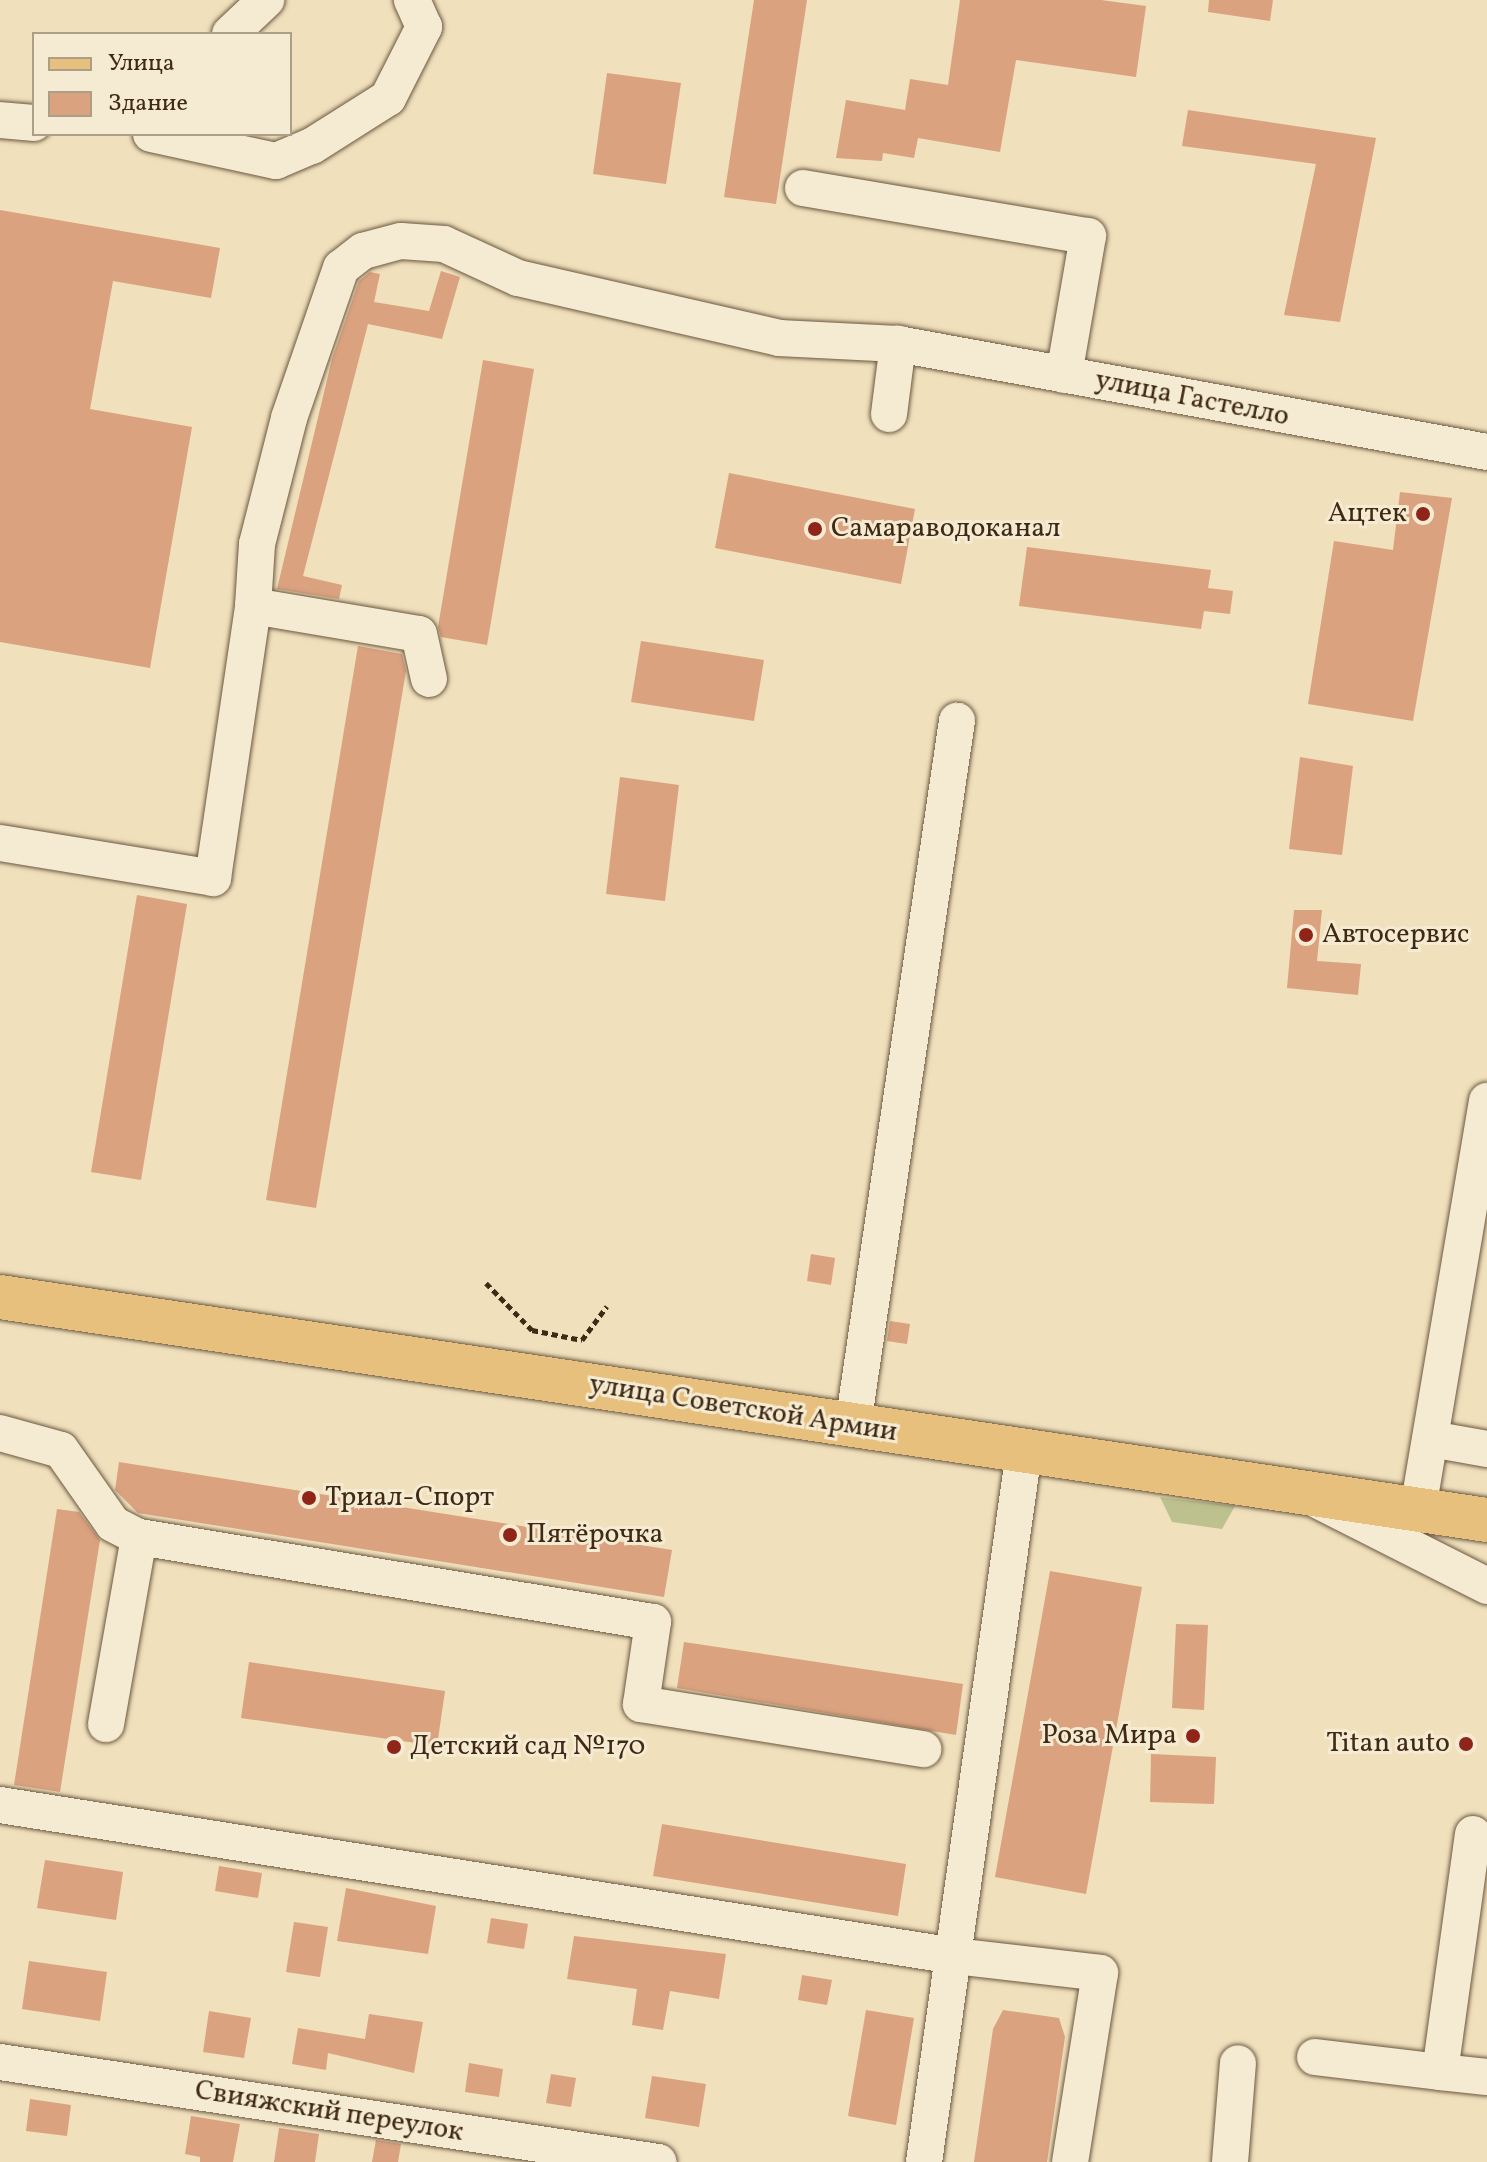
<!DOCTYPE html>
<html>
<head>
<meta charset="utf-8">
<style>
	body { margin:0 }
	#map { position:relative; width:1487px; height:2162px; overflow:hidden; background:#f0e0bc; font-family:Vollkorn,serif }
	div>[style] { position:absolute }
	.green>* { inset:0; background:#bdc18e }
	.building>* { inset:0; background:#daa27f }
	.path>* { height:5px; margin-top:-2.5px; transform-origin:0; background:repeating-linear-gradient(90deg,#402a16 0 6px,transparent 0 10px) }
	.roads { filter:drop-shadow(0 0 2px #6c5840) drop-shadow(0 0 2px #6c5840) }
	.minor>* { height:36px; margin:-18px; padding:0 18px; transform-origin:18px; border-radius:18px; background:#f5ebd3 }
	.major>* { height:44px; margin:-22px; padding:0 22px; transform-origin:22px; border-radius:22px; background:#e8c07e }
	.dots>* { width:22px; height:22px; translate:-50% -50%; box-sizing:border-box; border:4px solid #f5ebd3; border-radius:50% }
	span { translate:-50% -50%; white-space:nowrap; text-align:center; line-height:1.15; -webkit-text-stroke:6px #f5ebd3; paint-order:stroke }
	.street-label { font-size:28px; color:#402a16 }
	.poi-label { font-size:28px; color:#402a16 }
	.right { translate:-100% -50%; text-align:right }
	.left { translate:0 -50%; text-align:left }
	.legend { position:absolute; left:32px; top:32px; width:260px; height:104px; box-sizing:border-box; background:#f5ebd3; border:2px solid #ad9e87; margin:0; padding:10px 14px; list-style:none; font-size:24px; color:#402a16 }
	.legend li { display:flex; align-items:center; gap:16px; height:40px }
	.legend b { width:40px; border:2px solid #ad9e87 }
</style>
</head>
<body>
<div id="map">
	<div class="green">
		<i style="clip-path:polygon(1160px 1497px,1235px 1506px,1222px 1529px,1172px 1522px)"></i>
	</div>
	<div class="building">
		<i style="clip-path:polygon(754px 0,807px 0,776px 204px,724px 197px)"></i>
		<i style="clip-path:polygon(960px 0,1101px 0,1146px 6px,1136px 77px,1016px 60px,1000px 152px,918px 138px,914px 158px,883px 153px,882px 161px,836px 158px,846px 100px,905px 110px,910px 79px,948px 85px)"></i>
		<i style="clip-path:polygon(1209px 0,1273px 0,1270px 21px,1208px 12px)"></i>
		<i style="clip-path:polygon(607px 73px,681px 83px,666px 184px,593px 174px)"></i>
		<i style="clip-path:polygon(1188px 110px,1376px 138px,1340px 322px,1284px 315px,1316px 164px,1182px 146px)"></i>
		<i style="clip-path:polygon(0 210px,220px 248px,211px 298px,113px 281px,90px 409px,192px 427px,150px 668px,0 642px)"></i>
		<i style="clip-path:polygon(441px 271px,460px 277px,442px 339px,368px 324px,303px 576px,342px 585px,339px 599px,277px 589px,332px 359px,359px 281px,370px 272px,380px 274px,374px 302px,429px 311px)"></i>
		<i style="clip-path:polygon(483px 360px,534px 369px,487px 645px,441px 637px,438px 627px)"></i>
		<i style="clip-path:polygon(729px 473px,915px 509px,901px 584px,715px 548px)"></i>
		<i style="clip-path:polygon(1400px 492px,1452px 498px,1413px 721px,1308px 704px,1334px 541px,1393px 550px)"></i>
		<i style="clip-path:polygon(1027px 547px,1211px 570px,1208px 588px,1233px 591px,1230px 614px,1204px 611px,1201px 629px,1019px 606px)"></i>
		<i style="clip-path:polygon(641px 641px,764px 660px,754px 721px,631px 702px)"></i>
		<i style="clip-path:polygon(358px 646px,402px 654px,406px 671px,316px 1208px,266px 1200px)"></i>
		<i style="clip-path:polygon(1300px 757px,1353px 766px,1342px 855px,1289px 849px)"></i>
		<i style="clip-path:polygon(620px 777px,679px 785px,665px 901px,606px 894px)"></i>
		<i style="clip-path:polygon(137px 895px,187px 904px,141px 1180px,91px 1172px)"></i>
		<i style="clip-path:polygon(1294px 910px,1322px 910px,1317px 961px,1361px 964px,1358px 995px,1287px 988px)"></i>
		<i style="clip-path:polygon(811px 1254px,835px 1258px,831px 1285px,807px 1281px)"></i>
		<i style="clip-path:polygon(890px 1321px,910px 1324px,907px 1344px,887px 1341px)"></i>
		<i style="clip-path:polygon(119px 1462px,672px 1550px,664px 1597px,138px 1513px,115px 1490px)"></i>
		<i style="clip-path:polygon(57px 1509px,79px 1512px,100px 1540px,60px 1792px,14px 1785px)"></i>
		<i style="clip-path:polygon(1050px 1571px,1142px 1587px,1086px 1894px,995px 1877px)"></i>
		<i style="clip-path:polygon(1176px 1624px,1208px 1625px,1204px 1710px,1172px 1708px)"></i>
		<i style="clip-path:polygon(684px 1642px,963px 1684px,956px 1735px,677px 1688px)"></i>
		<i style="clip-path:polygon(249px 1662px,445px 1691px,437px 1746px,241px 1718px)"></i>
		<i style="clip-path:polygon(1151px 1754px,1216px 1757px,1214px 1804px,1150px 1802px)"></i>
		<i style="clip-path:polygon(662px 1824px,906px 1864px,898px 1916px,653px 1876px)"></i>
		<i style="clip-path:polygon(45px 1860px,123px 1872px,116px 1920px,37px 1908px)"></i>
		<i style="clip-path:polygon(219px 1866px,262px 1873px,258px 1898px,215px 1891px)"></i>
		<i style="clip-path:polygon(346px 1888px,436px 1906px,428px 1954px,337px 1941px)"></i>
		<i style="clip-path:polygon(491px 1918px,528px 1924px,524px 1949px,487px 1943px)"></i>
		<i style="clip-path:polygon(294px 1922px,328px 1927px,320px 1977px,286px 1972px)"></i>
		<i style="clip-path:polygon(574px 1936px,726px 1954px,719px 1999px,670px 1991px,663px 2030px,632px 2025px,637px 1989px,567px 1979px)"></i>
		<i style="clip-path:polygon(29px 1961px,107px 1972px,100px 2021px,22px 2009px)"></i>
		<i style="clip-path:polygon(802px 1975px,832px 1980px,827px 2005px,798px 2000px)"></i>
		<i style="clip-path:polygon(866px 2010px,914px 2018px,896px 2125px,848px 2116px)"></i>
		<i style="clip-path:polygon(1003px 2010px,1059px 2018px,1065px 2037px,1047px 2162px,974px 2162px,993px 2029px)"></i>
		<i style="clip-path:polygon(209px 2011px,251px 2018px,244px 2058px,203px 2052px)"></i>
		<i style="clip-path:polygon(369px 2014px,423px 2022px,414px 2073px,328px 2053px,326px 2070px,292px 2064px,298px 2028px,365px 2039px)"></i>
		<i style="clip-path:polygon(469px 2063px,503px 2069px,499px 2097px,465px 2092px)"></i>
		<i style="clip-path:polygon(551px 2074px,576px 2078px,571px 2107px,546px 2103px)"></i>
		<i style="clip-path:polygon(652px 2076px,706px 2084px,699px 2127px,645px 2118px)"></i>
		<i style="clip-path:polygon(30px 2099px,71px 2105px,67px 2136px,26px 2131px)"></i>
		<i style="clip-path:polygon(191px 2116px,240px 2124px,233px 2162px,200px 2162px,200px 2157px,185px 2154px)"></i>
		<i style="clip-path:polygon(279px 2128px,319px 2134px,315px 2162px,274px 2162px)"></i>
		<i style="clip-path:polygon(376px 2140px,401px 2144px,398px 2162px,372px 2162px)"></i>
	</div>
	<div class="path">
		<i style="left:486px;top:1283px;width:66px;rotate:45.6deg"></i>
		<i style="left:532px;top:1330px;width:51px;rotate:11.3deg"></i>
		<i style="left:582px;top:1340px;width:42px;rotate:-53.7deg"></i>
	</div>
	<div class="roads">
		<div class="minor">
			<i style="left:230px;top:34px;width:50px;rotate:-43.4deg"></i>
			<i style="left:0;top:120px;width:34px;rotate:5deg"></i>
			<i style="left:151px;top:134px;width:128px;rotate:12.2deg"></i>
			<i style="left:276px;top:161px;width:39px;rotate:-23deg"></i>
			<i style="left:312px;top:146px;width:90px;rotate:-32.3deg"></i>
			<i style="left:388px;top:98px;width:80px;rotate:-63.1deg"></i>
			<i style="left:424px;top:27px;width:30px;rotate:-114deg"></i>
			<i style="left:803px;top:188px;width:289px;rotate:9.6deg"></i>
			<i style="left:1088px;top:236px;width:141px;rotate:99.8deg"></i>
			<i style="left:889px;top:414px;width:71px;rotate:-82.7deg"></i>
			<i style="left:253px;top:606px;width:62px;rotate:-86.3deg"></i>
			<i style="left:257px;top:544px;width:130px;rotate:-75.7deg"></i>
			<i style="left:289px;top:418px;width:159px;rotate:-70.9deg"></i>
			<i style="left:341px;top:268px;width:28px;rotate:-38deg"></i>
			<i style="left:363px;top:251px;width:39px;rotate:-15deg"></i>
			<i style="left:401px;top:241px;width:43px;rotate:4deg"></i>
			<i style="left:444px;top:244px;width:81px;rotate:24.7deg"></i>
			<i style="left:518px;top:278px;width:268px;rotate:12.9deg"></i>
			<i style="left:779px;top:338px;width:119px;rotate:2.9deg"></i>
			<i style="left:898px;top:344px;width:599px;rotate:10.39deg"></i>
			<i style="left:0;top:843px;width:216px;rotate:9.3deg"></i>
			<i style="left:213px;top:878px;width:275px;rotate:-81.6deg"></i>
			<i style="left:253px;top:606px;width:168px;rotate:9.6deg"></i>
			<i style="left:419px;top:634px;width:46px;rotate:77.5deg"></i>
			<i style="left:853px;top:1425px;width:712px;rotate:-81.6deg"></i>
			<i style="left:0;top:1433px;width:63px;rotate:15.6deg"></i>
			<i style="left:61px;top:1450px;width:90px;rotate:54.9deg"></i>
			<i style="left:113px;top:1524px;width:29px;rotate:27deg"></i>
			<i style="left:139px;top:1537px;width:190px;rotate:100deg"></i>
			<i style="left:1431px;top:1439px;width:57px;rotate:10.1deg"></i>
			<i style="left:1317px;top:1500px;width:191px;rotate:26.8deg"></i>
			<i style="left:1418px;top:1509px;width:414px;rotate:-80.4deg"></i>
			<i style="left:139px;top:1537px;width:521px;rotate:9.39deg"></i>
			<i style="left:653px;top:1622px;width:83px;rotate:98.3deg"></i>
			<i style="left:641px;top:1704px;width:286px;rotate:9.1deg"></i>
			<i style="left:0;top:1805px;width:966px;rotate:8.99deg"></i>
			<i style="left:954px;top:1956px;width:147px;rotate:6.6deg"></i>
			<i style="left:1100px;top:1973px;width:191px;rotate:99deg"></i>
			<i style="left:1473px;top:1834px;width:240px;rotate:97.9deg"></i>
			<i style="left:1440px;top:2072px;width:47px;rotate:6.1deg"></i>
			<i style="left:1315px;top:2057px;width:126px;rotate:6.8deg"></i>
			<i style="left:0;top:2062px;width:666px;rotate:8.64deg"></i>
			<i style="left:924px;top:2162px;width:718px;rotate:-81.99deg"></i>
			<i style="left:1230px;top:2162px;width:99px;rotate:-85.4deg"></i>
		</div>
		<div class="major">
			<i style="left:0;top:1297px;width:1504px;rotate:8.53deg"></i>
		</div>
	</div>
	<div class="dots">
		<i style="left:1423px;top:514px;background:#8f2418"></i>
		<i style="left:815px;top:529px;background:#8f2418"></i>
		<i style="left:1306px;top:935px;background:#8f2418"></i>
		<i style="left:309px;top:1498px;background:#8f2418"></i>
		<i style="left:510px;top:1535px;background:#8f2418"></i>
		<i style="left:1193px;top:1736px;background:#8f2418"></i>
		<i style="left:1466px;top:1744px;background:#8f2418"></i>
		<i style="left:394px;top:1747px;background:#8f2418"></i>
	</div>
	<div class="street-label">
		<span style="left:1192px;top:399px;rotate:11deg">улица Гастелло</span>
		<span style="left:743px;top:1409px;rotate:9deg">улица Советской Армии</span>
		<span style="left:329px;top:2112px;rotate:9deg">Свияжский переулок</span>
	</div>
	<div class="poi-label">
		<span class="right" style="left:1407px;top:514px">Ацтек</span>
		<span class="left" style="left:831px;top:529px">Самараводоканал</span>
		<span class="left" style="left:1322px;top:935px">Автосервис</span>
		<span class="left" style="left:325px;top:1498px">Триал-Спорт</span>
		<span class="left" style="left:526px;top:1535px">Пятёрочка</span>
		<span class="right" style="left:1177px;top:1736px">Роза Мира</span>
		<span class="right" style="left:1450px;top:1744px">Titan auto</span>
		<span class="left" style="left:410px;top:1747px">Детский сад №170</span>
	</div>
	<ul class="legend">
	<li><b style="height:10px;background:#e8c07e"></b>Улица</li>
	<li><b style="height:22px;background:#daa27f"></b>Здание</li>
	</ul>
</div>
</body>
</html>
